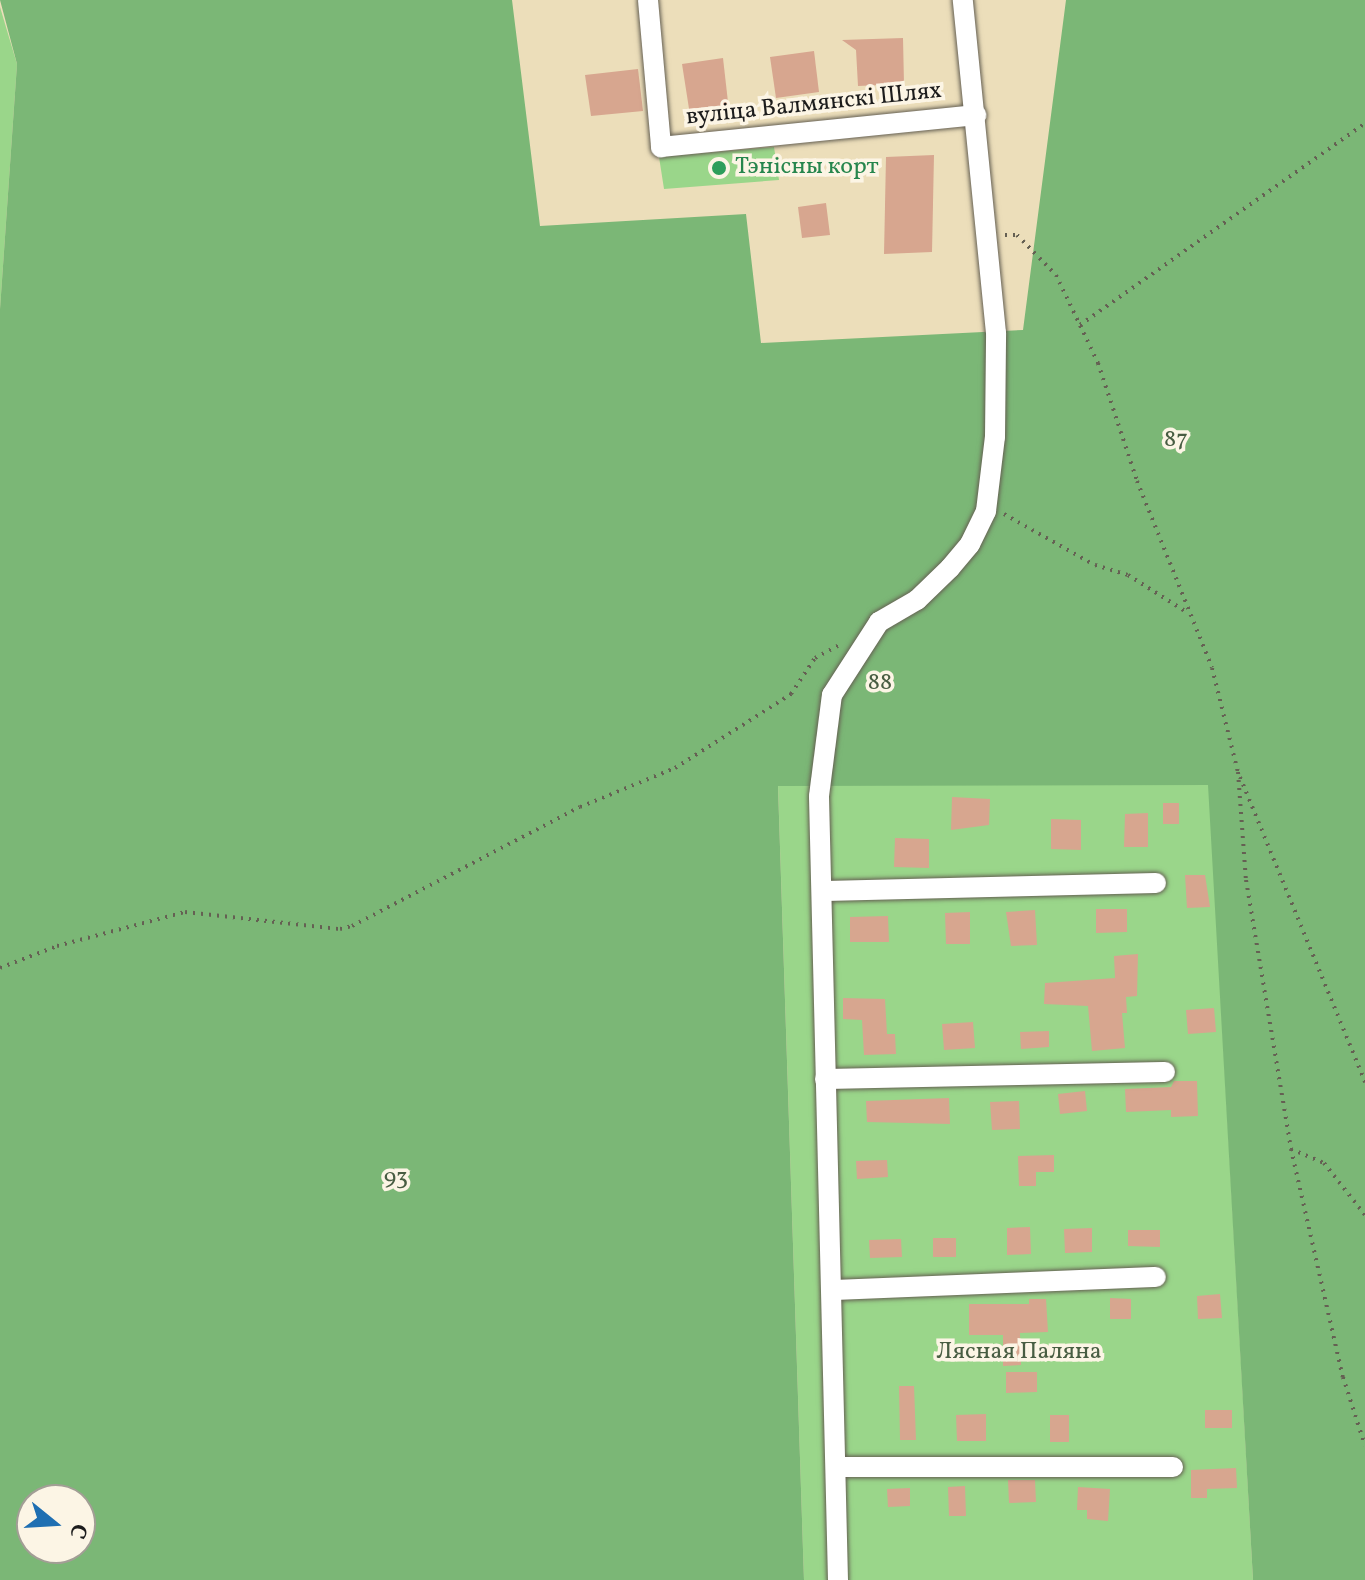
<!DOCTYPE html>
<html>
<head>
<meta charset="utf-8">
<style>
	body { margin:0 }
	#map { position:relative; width:1365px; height:1580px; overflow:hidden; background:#ecdeba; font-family:Vollkorn,serif }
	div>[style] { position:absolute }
	.green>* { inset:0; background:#9ad68a }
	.forest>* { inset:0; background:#7bb776 }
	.building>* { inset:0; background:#d7a68f }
	.path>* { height:4px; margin-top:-2px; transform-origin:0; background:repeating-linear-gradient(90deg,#656053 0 2px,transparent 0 8px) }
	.roads { filter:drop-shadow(0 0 2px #656053) drop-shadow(0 0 2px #656053) }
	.street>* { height:20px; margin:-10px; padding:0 10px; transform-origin:10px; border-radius:10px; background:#fff }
	.dots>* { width:22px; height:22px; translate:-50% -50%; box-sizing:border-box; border:4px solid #fcf5e5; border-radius:50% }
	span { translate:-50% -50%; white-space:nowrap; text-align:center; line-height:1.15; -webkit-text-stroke:7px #fcf5e5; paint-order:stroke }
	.street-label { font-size:24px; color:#1c1c1c }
	.leisure-label { font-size:24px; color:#27864d }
	.left { translate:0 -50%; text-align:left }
	.park-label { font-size:24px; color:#485d42 }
	.north { position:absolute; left:16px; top:1484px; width:80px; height:80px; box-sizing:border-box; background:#fcf5e5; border:2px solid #a29e95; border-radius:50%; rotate:108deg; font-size:22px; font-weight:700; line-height:32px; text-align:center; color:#1c1c1c }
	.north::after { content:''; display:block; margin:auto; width:28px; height:36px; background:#1f6fb2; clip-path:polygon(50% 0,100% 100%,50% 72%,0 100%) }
</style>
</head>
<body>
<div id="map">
	<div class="green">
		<i style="clip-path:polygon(0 7px,17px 64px,0 309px)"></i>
		<i style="clip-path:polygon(774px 147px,779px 180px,664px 189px,659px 157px)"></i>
		<i style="clip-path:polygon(778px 785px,1209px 785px,1253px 1580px,804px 1580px)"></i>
	</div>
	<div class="forest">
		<i style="clip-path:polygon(evenodd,0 0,512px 0,540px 226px,746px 214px,761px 343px,1023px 330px,1066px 0,1365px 0,1365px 1580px,1253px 1580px,1208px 785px,778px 786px,804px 1580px,0 1580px,0 309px,17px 64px,0 0,32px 1500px,80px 1500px,80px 1548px,32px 1548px,32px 1500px)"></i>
	</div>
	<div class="building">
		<i style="clip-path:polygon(903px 38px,904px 84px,858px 86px,856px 50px,842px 40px)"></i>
		<i style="clip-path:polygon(814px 51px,819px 92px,776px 98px,770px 57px)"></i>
		<i style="clip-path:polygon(723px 58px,729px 111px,690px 115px,682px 64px)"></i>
		<i style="clip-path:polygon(638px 69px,643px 111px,591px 116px,585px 75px)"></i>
		<i style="clip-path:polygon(934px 155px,932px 252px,884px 254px,886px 157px)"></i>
		<i style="clip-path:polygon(826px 203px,830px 235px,802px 238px,798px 207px)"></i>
		<i style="clip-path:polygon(952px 797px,990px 799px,989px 825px,951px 830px)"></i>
		<i style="clip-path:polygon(1163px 803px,1179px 803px,1179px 824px,1163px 824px)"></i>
		<i style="clip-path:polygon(1148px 813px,1148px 847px,1124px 847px,1125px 814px)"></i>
		<i style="clip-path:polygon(1051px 819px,1081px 820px,1081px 850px,1051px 849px)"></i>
		<i style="clip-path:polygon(895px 838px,929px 839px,929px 868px,894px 867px)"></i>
		<i style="clip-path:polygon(1185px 875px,1205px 875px,1210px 907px,1187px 908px)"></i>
		<i style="clip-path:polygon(1096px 909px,1127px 909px,1127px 932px,1096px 933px)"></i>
		<i style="clip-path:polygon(1035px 910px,1037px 945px,1011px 946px,1006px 912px)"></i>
		<i style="clip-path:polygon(970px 912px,970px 944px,946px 944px,945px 913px)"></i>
		<i style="clip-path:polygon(888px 916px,889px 942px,850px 942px,850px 917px)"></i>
		<i style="clip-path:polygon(1138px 954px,1137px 996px,1126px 997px,1127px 1013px,1122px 1013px,1125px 1048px,1092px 1051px,1088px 1006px,1044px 1004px,1045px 983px,1115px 978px,1114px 956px)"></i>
		<i style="clip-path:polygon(843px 998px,885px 999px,887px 1034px,895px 1034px,896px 1054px,864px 1055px,862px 1020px,843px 1019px)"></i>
		<i style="clip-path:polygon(1214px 1008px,1216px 1032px,1188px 1034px,1186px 1010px)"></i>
		<i style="clip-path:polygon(973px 1022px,975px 1048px,944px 1050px,942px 1024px)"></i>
		<i style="clip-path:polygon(1049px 1031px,1049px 1047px,1021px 1049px,1020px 1032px)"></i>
		<i style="clip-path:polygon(1174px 1081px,1197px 1081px,1198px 1116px,1171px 1117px,1171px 1110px,1126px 1112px,1125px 1089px,1171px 1087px)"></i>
		<i style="clip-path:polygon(1085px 1091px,1087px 1111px,1060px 1114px,1058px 1094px)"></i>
		<i style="clip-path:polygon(949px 1098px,950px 1124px,867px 1122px,866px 1101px)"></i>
		<i style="clip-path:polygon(1019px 1101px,1020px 1129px,992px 1130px,990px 1102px)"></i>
		<i style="clip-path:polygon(1054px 1155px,1054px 1172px,1036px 1172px,1036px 1186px,1019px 1186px,1018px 1156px)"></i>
		<i style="clip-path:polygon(887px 1160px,888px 1177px,857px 1179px,856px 1161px)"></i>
		<i style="clip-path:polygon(1030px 1227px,1031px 1254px,1007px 1255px,1007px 1228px)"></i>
		<i style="clip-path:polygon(1092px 1228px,1092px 1252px,1065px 1253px,1064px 1229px)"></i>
		<i style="clip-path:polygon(1128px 1230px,1160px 1230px,1160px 1247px,1128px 1246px)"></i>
		<i style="clip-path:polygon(933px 1238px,956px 1238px,956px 1257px,933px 1257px)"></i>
		<i style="clip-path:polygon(901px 1239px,902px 1257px,870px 1258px,869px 1240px)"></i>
		<i style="clip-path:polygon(1220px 1294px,1222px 1318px,1198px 1319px,1197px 1296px)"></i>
		<i style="clip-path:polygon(1110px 1298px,1131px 1299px,1131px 1319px,1110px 1319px)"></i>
		<i style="clip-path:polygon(1029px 1299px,1046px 1299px,1048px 1332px,1020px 1333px,1021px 1365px,1003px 1366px,1003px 1335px,969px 1335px,969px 1304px,1029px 1304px)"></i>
		<i style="clip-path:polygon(1006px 1372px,1037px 1372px,1037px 1392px,1006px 1393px)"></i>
		<i style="clip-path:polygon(899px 1386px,914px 1386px,916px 1440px,900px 1440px)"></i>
		<i style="clip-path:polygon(1205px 1410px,1232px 1410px,1232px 1428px,1205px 1428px)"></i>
		<i style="clip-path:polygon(986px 1414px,986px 1441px,957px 1441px,956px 1415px)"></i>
		<i style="clip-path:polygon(1050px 1415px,1069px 1415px,1069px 1442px,1050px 1442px)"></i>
		<i style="clip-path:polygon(1236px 1468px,1237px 1488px,1207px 1489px,1207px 1498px,1191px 1498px,1191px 1470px)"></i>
		<i style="clip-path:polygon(1008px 1480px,1035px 1480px,1036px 1502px,1009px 1503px)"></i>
		<i style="clip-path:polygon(965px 1486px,966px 1516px,949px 1516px,948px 1487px)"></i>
		<i style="clip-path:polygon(1078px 1487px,1110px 1489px,1108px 1521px,1087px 1519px,1087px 1510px,1077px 1510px)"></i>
		<i style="clip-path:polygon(910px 1488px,910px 1506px,888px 1507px,887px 1489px)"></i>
	</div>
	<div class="path">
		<i style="left:1005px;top:235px;width:12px"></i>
		<i style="left:1017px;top:235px;width:56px;rotate:45.7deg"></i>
		<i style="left:1056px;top:275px;width:98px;rotate:64.5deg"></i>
		<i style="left:1098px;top:363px;width:124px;rotate:71.7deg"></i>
		<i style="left:1137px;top:481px;width:201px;rotate:68.1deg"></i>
		<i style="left:1212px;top:668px;width:107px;rotate:76deg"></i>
		<i style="left:1238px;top:772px;width:108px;rotate:85.8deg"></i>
		<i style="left:1246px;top:880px;width:273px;rotate:80.5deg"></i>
		<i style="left:1291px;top:1149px;width:234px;rotate:77.2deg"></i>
		<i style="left:1343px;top:1377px;width:72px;rotate:72.3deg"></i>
		<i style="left:1080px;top:325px;width:349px;rotate:-35.3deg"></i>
		<i style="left:1004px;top:514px;width:104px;rotate:29.3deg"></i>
		<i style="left:1095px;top:565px;width:34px;rotate:17deg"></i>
		<i style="left:1128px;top:575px;width:71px;rotate:32.3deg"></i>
		<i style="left:1240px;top:777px;width:330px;rotate:67.7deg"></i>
		<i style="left:0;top:968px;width:61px;rotate:-21.1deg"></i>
		<i style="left:57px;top:946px;width:132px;rotate:-14.9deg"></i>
		<i style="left:185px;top:912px;width:156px;rotate:6.3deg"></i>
		<i style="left:340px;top:929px;width:12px;rotate:-14deg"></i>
		<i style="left:352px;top:926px;width:257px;rotate:-27.6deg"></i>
		<i style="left:580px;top:807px;width:103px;rotate:-22.3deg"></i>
		<i style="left:675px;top:768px;width:138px;rotate:-32.5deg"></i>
		<i style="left:791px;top:694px;width:43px;rotate:-56.3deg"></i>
		<i style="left:815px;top:658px;width:27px;rotate:-28deg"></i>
		<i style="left:1291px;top:1149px;width:36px;rotate:23deg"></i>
		<i style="left:1324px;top:1163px;width:66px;rotate:51.7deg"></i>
	</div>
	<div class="roads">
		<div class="street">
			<i style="left:648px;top:0;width:148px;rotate:84.9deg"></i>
			<i style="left:661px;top:147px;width:317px;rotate:-5.8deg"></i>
			<i style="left:825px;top:891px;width:331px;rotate:-1.4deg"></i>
			<i style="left:825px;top:1079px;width:340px;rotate:-1.2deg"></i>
			<i style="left:832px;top:1290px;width:324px;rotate:-2.3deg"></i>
			<i style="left:837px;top:1467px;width:336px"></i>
			<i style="left:838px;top:1580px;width:784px;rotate:-91.39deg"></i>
			<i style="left:819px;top:796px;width:102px;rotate:-82.7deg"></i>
			<i style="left:832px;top:695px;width:87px;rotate:-57.2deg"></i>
			<i style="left:879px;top:622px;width:44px;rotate:-30.1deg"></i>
			<i style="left:917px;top:600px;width:46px;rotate:-44.1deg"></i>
			<i style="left:950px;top:568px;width:31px;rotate:-50deg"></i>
			<i style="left:970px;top:544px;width:37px;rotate:-64deg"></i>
			<i style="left:986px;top:511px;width:75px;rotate:-83.1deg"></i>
			<i style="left:995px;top:437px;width:104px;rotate:-89.4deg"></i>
			<i style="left:996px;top:333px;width:335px;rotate:-95.7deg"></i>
		</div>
	</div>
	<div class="dots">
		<i style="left:719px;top:168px;background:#2e9e5b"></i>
	</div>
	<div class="street-label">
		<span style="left:814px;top:105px;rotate:-6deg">вуліца Валмянскі Шлях</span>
	</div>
	<div class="leisure-label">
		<span class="left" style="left:735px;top:168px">Тэнісны корт</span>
	</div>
	<div class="park-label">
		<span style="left:1176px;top:441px">87</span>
		<span style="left:880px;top:684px">88</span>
		<span style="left:396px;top:1179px">93</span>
		<span style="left:1019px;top:1353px">Лясная Паляна</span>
	</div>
	<div class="north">С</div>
</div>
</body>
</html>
